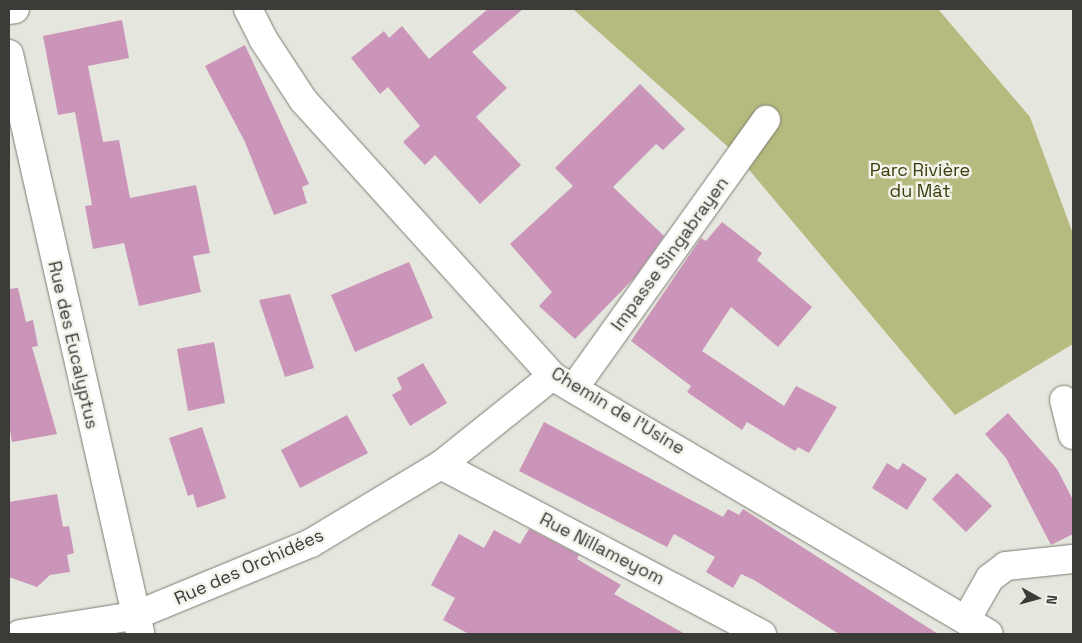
<!DOCTYPE html>
<html>
<head>
<meta charset="utf-8">
<style>
	body { margin:0 }
	#map { position:relative; width:1082px; height:643px; overflow:hidden; background:#e5e6dd; font-family:"Space Grotesk",sans-serif }
	div>[style] { position:absolute }
	.green>* { inset:0; background:#b6ba7e }
	.building>* { inset:0; background:#cb94b9 }
	.roads { filter:drop-shadow(0 0 1px #7b7c74) drop-shadow(0 0 1px #7b7c74) }
	.minor>* { height:28px; margin:-14px; padding:0 14px; transform-origin:14px; border-radius:14px; background:#fff }
	span { translate:-50% -50%; white-space:nowrap; text-align:center; line-height:1.15; -webkit-text-stroke:5px #f2f3eb; paint-order:stroke }
	.park-label { font-size:18px; color:#3b3d0c }
	.street-label { font-size:18px; color:#3b3c38 }
	.frame { position:absolute; inset:0; border:10px solid #3b3c38; pointer-events:none }
	.north { position:absolute; left:1012px; top:573px; width:50px; height:50px; -webkit-text-stroke:4px #f2f3eb; paint-order:stroke; rotate:97deg; font-size:14px; font-weight:700; line-height:20px; text-align:center; color:#3b3c38 }
	.north::after { content:''; display:block; margin:auto; width:18px; height:22px; background:#3b3c38; clip-path:polygon(50% 0,100% 100%,50% 72%,0 100%) }
</style>
</head>
<body>
<div id="map">
	<div class="green">
		<i style="clip-path:polygon(573px 9px,938px 9px,1030px 117px,1073px 234px,1073px 344px,955px 415px,735px 153px)"></i>
	</div>
	<div class="building">
		<i style="clip-path:polygon(488px 9px,523px 9px,472px 52px,507px 88px,476px 117px,521px 165px,480px 204px,435px 155px,425px 165px,403px 142px,420px 126px,388px 87px,380px 94px,351px 58px,384px 31px,389px 38px,402px 26px,429px 59px)"></i>
		<i style="clip-path:polygon(122px 20px,129px 58px,88px 66px,103px 142px,119px 140px,130px 198px,196px 185px,210px 253px,193px 256px,201px 292px,139px 306px,124px 243px,93px 249px,85px 206px,92px 205px,75px 112px,58px 115px,43px 36px)"></i>
		<i style="clip-path:polygon(245px 45px,309px 184px,302px 187px,307px 203px,274px 215px,245px 142px,205px 66px)"></i>
		<i style="clip-path:polygon(640px 84px,685px 129px,663px 150px,656px 144px,613px 187px,664px 236px,635px 277px,575px 339px,539px 306px,552px 292px,510px 244px,573px 186px,555px 168px)"></i>
		<i style="clip-path:polygon(722px 222px,762px 253px,757px 260px,812px 307px,778px 347px,731px 307px,702px 351px,784px 406px,796px 386px,837px 407px,809px 453px,798px 447px,795px 451px,747px 422px,742px 430px,687px 392px,691px 386px,631px 341px,701px 238px,706px 241px)"></i>
		<i style="clip-path:polygon(409px 262px,433px 318px,355px 352px,331px 295px)"></i>
		<i style="clip-path:polygon(18px 288px,26px 322px,33px 320px,38px 346px,32px 347px,57px 434px,12px 442px,9px 424px,9px 289px)"></i>
		<i style="clip-path:polygon(290px 294px,314px 368px,285px 377px,259px 300px)"></i>
		<i style="clip-path:polygon(214px 342px,225px 403px,188px 411px,177px 349px)"></i>
		<i style="clip-path:polygon(423px 363px,447px 403px,410px 426px,392px 395px,402px 389px,397px 378px)"></i>
		<i style="clip-path:polygon(1008px 413px,1057px 469px,1073px 500px,1073px 534px,1051px 545px,1006px 458px,985px 434px)"></i>
		<i style="clip-path:polygon(347px 415px,368px 453px,300px 488px,281px 450px)"></i>
		<i style="clip-path:polygon(544px 422px,723px 517px,728px 509px,739px 515px,743px 509px,938px 634px,839px 634px,754px 580px,741px 574px,733px 588px,706px 572px,715px 557px,674px 534px,667px 547px,519px 471px)"></i>
		<i style="clip-path:polygon(202px 427px,226px 498px,197px 508px,193px 494px,188px 496px,169px 438px)"></i>
		<i style="clip-path:polygon(887px 463px,898px 470px,903px 463px,927px 479px,907px 510px,872px 488px)"></i>
		<i style="clip-path:polygon(957px 473px,992px 506px,966px 532px,932px 499px)"></i>
		<i style="clip-path:polygon(57px 494px,63px 527px,69px 526px,74px 553px,67px 555px,70px 572px,50px 575px,37px 587px,9px 577px,9px 502px)"></i>
		<i style="clip-path:polygon(529px 529px,579px 555px,577px 559px,621px 585px,614px 594px,685px 634px,469px 634px,443px 620px,455px 598px,431px 585px,459px 534px,484px 548px,494px 530px,520px 544px)"></i>
	</div>
	<div class="roads">
		<div class="minor">
			<i style="left:248px;top:9px;width:34px;rotate:63deg"></i>
			<i style="left:263px;top:39px;width:73px;rotate:56.7deg"></i>
			<i style="left:303px;top:100px;width:372px;rotate:47.9deg"></i>
			<i style="left:552px;top:376px;width:507px;rotate:30.56deg"></i>
			<i style="left:9px;top:10px;width:6px;rotate:-9deg"></i>
			<i style="left:9px;top:54px;width:593px;rotate:77.23deg"></i>
			<i style="left:574px;top:388px;width:330px;rotate:-54.4deg"></i>
			<i style="left:1064px;top:400px;width:36px;rotate:76deg"></i>
			<i style="left:441px;top:465px;width:363px;rotate:27.8deg"></i>
			<i style="left:966px;top:620px;width:48px;rotate:-60.3deg"></i>
			<i style="left:990px;top:578px;width:20px;rotate:-37deg"></i>
			<i style="left:1006px;top:566px;width:67px;rotate:-6deg"></i>
			<i style="left:20px;top:634px;width:115px;rotate:-9deg"></i>
			<i style="left:134px;top:616px;width:191px;rotate:-22.4deg"></i>
			<i style="left:311px;top:543px;width:152px;rotate:-31deg"></i>
			<i style="left:441px;top:465px;width:142px;rotate:-38.7deg"></i>
		</div>
	</div>
	<div class="park-label">
		<span style="left:920px;top:181px">Parc Rivière<br>du Mât</span>
	</div>
	<div class="street-label">
		<span style="left:670px;top:254px;rotate:-54deg">Impasse Singabrayen</span>
		<span style="left:73px;top:345px;rotate:77deg">Rue des Eucalyptus</span>
		<span style="left:618px;top:411px;rotate:31deg">Chemin de l'Usine</span>
		<span style="left:602px;top:549px;rotate:27deg">Rue Nillameyom</span>
		<span style="left:249px;top:567px;rotate:-24deg">Rue des Orchidées</span>
	</div>
	<div class="frame"></div>
	<div class="north">N</div>
</div>
</body>
</html>
